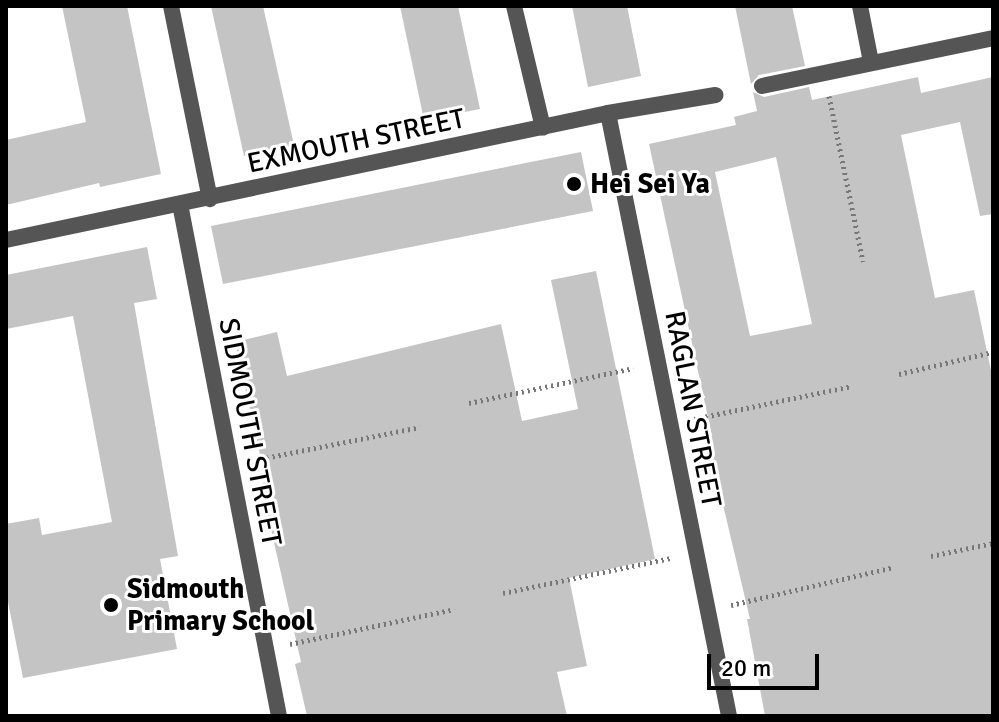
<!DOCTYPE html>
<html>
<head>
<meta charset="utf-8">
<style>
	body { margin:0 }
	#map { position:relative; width:999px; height:722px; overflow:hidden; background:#fff; font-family:Signika,sans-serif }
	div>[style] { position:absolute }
	.building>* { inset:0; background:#c4c4c4 }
	.path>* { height:5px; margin-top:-2.5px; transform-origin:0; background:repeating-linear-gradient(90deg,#777 0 2px,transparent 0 6px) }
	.minor>* { height:16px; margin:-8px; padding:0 8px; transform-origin:8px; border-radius:8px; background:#555 }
	.dots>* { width:22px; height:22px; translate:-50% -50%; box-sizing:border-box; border:4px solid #fff; border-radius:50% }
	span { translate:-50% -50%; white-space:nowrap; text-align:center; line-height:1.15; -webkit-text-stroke:6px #fff; paint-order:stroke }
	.street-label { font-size:28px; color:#000 }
	.poi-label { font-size:28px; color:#000; font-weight:700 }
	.left { translate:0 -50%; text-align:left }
	.frame { position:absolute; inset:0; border:8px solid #000; pointer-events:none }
	.scale { position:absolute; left:707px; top:654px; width:112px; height:36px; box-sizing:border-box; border:4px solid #000; border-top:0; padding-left:10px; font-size:24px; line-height:28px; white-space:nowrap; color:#000; -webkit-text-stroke:6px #fff; paint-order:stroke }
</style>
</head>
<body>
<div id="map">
	<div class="building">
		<i style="clip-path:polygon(62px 6px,127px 6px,161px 174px,100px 187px,99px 183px,6px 205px,6px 140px,86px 122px)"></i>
		<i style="clip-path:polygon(211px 6px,263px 6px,294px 145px,244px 156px)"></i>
		<i style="clip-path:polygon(400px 6px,458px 6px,480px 109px,424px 120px)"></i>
		<i style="clip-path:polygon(572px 6px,627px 6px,641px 76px,588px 87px)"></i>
		<i style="clip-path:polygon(735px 6px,792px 6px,805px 66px,759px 75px,751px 84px)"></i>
		<i style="clip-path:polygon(evenodd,918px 77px,921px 93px,993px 77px,993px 214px,980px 216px,960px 122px,901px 135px,935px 298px,974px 290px,993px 380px,993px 716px,765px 716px,747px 619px,750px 619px,707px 437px,712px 436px,649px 144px,736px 125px,734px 117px,757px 111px,753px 92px,764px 97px,809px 87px,812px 100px,918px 77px,776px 157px,812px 324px,750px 336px,715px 172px,776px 157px)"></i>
		<i style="clip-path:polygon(581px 152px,593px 211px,223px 284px,211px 226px)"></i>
		<i style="clip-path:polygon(147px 247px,157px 299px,134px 303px,178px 556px,160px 559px,177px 649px,23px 678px,6px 592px,6px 524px,39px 518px,42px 535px,112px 522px,73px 316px,6px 329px,6px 275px)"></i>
		<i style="clip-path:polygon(596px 271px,655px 559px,569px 578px,587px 666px,557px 672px,567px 716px,307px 716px,295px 664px,301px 662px,266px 507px,262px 483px,266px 482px,235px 342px,277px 332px,287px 376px,501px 324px,522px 421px,578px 409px,551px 280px)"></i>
	</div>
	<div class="path">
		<i style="left:829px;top:96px;width:169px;rotate:78.4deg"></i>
		<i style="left:899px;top:374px;width:97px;rotate:-13.2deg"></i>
		<i style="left:469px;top:403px;width:168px;rotate:-12deg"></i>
		<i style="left:694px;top:419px;width:161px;rotate:-11.8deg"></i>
		<i style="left:255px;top:460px;width:168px;rotate:-11.3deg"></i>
		<i style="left:931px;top:556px;width:63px;rotate:-11.8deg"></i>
		<i style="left:503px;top:593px;width:172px;rotate:-11.8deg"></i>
		<i style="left:731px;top:605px;width:167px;rotate:-13.1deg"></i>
		<i style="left:290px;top:644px;width:168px;rotate:-12deg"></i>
	</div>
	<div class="minor">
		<i style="left:171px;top:6px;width:197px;rotate:78.6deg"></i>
		<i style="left:514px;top:6px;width:125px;rotate:76.6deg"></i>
		<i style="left:860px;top:6px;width:57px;rotate:78.9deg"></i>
		<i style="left:762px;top:86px;width:236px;rotate:-11.7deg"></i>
		<i style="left:608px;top:113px;width:615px;rotate:78.65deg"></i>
		<i style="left:180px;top:204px;width:521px;rotate:79.06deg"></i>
		<i style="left:6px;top:240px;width:615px;rotate:-11.91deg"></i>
		<i style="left:608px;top:113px;width:109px;rotate:-9.5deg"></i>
	</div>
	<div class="dots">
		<i style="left:574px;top:184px;background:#000"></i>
		<i style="left:111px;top:605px;background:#000"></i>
	</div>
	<div class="street-label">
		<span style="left:356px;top:141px;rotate:-12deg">EXMOUTH STREET</span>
		<span style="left:693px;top:409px;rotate:79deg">RAGLAN STREET</span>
		<span style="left:250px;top:432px;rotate:79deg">SIDMOUTH STREET</span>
	</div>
	<div class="poi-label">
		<span class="left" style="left:590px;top:184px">Hei Sei Ya</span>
		<span class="left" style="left:127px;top:605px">Sidmouth<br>Primary School</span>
	</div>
	<div class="frame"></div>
	<div class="scale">20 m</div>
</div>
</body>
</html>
